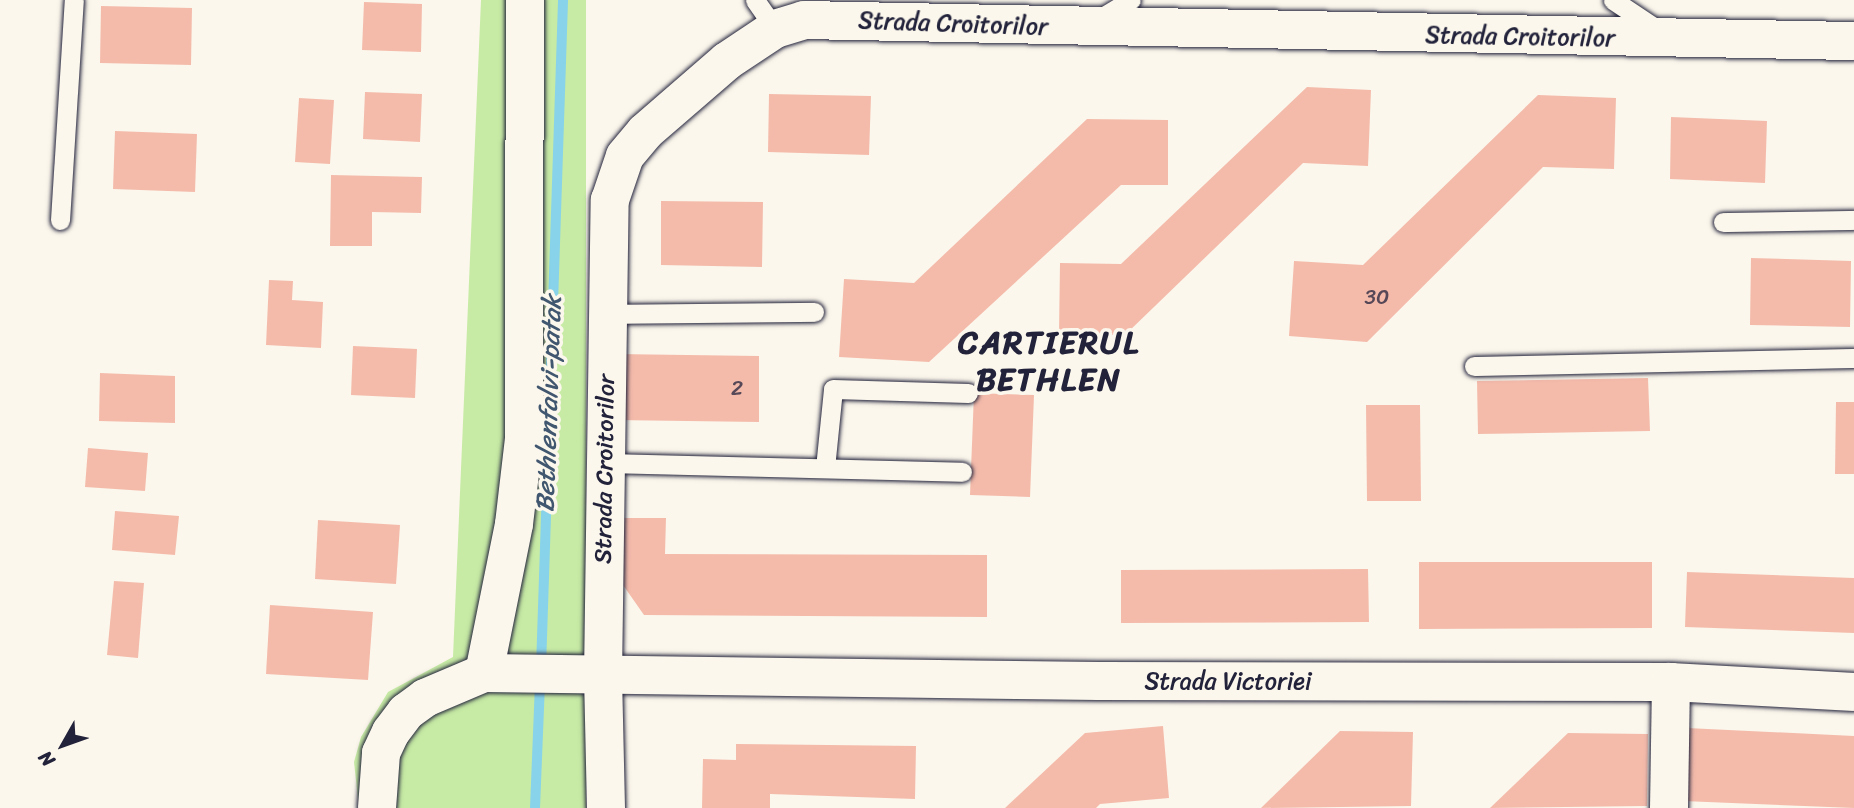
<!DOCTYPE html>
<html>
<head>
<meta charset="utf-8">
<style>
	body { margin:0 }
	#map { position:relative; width:1854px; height:808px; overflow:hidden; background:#fbf7ec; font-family:Sriracha,sans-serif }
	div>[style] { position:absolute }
	.green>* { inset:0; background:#c7eba5 }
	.stream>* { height:10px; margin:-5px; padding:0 5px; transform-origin:5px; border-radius:5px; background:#88d3e9 }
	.building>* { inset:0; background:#f4bbab }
	.roads { filter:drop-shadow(0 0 2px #22223b) drop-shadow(0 0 2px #22223b) }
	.lane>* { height:19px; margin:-9.5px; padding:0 9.5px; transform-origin:9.5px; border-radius:9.5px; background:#fbf7ec }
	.street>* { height:38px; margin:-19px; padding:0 19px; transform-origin:19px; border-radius:19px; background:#fbf7ec }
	span { translate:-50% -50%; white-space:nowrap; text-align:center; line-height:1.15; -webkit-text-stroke:7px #fbf7ec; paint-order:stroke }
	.number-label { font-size:21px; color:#564857 }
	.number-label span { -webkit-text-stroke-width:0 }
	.street-label { font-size:24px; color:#22223b }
	.water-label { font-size:26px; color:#41576f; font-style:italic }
	.district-label { font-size:32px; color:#22223b; font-weight:700; letter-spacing:2px }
	.north { position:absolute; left:28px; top:710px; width:70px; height:70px; -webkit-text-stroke:5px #fbf7ec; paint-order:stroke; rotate:230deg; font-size:19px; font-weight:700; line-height:28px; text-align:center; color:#22223b }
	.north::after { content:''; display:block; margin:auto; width:24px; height:32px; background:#22223b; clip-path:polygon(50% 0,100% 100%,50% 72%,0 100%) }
</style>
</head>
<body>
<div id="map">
	<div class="green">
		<i style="clip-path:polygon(481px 0,586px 0,586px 808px,359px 808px,354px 762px,361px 737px,388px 692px,453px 657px)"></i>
	</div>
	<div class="stream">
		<i style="left:541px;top:668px;width:668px;rotate:-88.11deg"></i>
		<i style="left:535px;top:808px;width:125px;rotate:-87.7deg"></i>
	</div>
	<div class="building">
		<i style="clip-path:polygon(364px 2px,422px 4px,421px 52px,362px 50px)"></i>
		<i style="clip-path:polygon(101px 6px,192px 8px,191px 65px,100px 63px)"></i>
		<i style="clip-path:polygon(1307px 87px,1371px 90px,1368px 166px,1303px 163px,1125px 335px,1059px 334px,1060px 263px,1121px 264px)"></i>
		<i style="clip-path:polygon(365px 92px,422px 94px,420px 142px,363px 139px)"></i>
		<i style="clip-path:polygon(769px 94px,871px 96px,869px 155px,768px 152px)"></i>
		<i style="clip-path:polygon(1538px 95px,1616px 98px,1614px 169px,1543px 167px,1367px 342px,1289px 336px,1294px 261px,1363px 265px)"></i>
		<i style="clip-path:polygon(299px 98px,334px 100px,330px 164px,295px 162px)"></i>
		<i style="clip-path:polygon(1671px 117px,1767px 121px,1765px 183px,1670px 179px)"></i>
		<i style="clip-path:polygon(1087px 119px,1168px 120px,1168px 185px,1121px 185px,929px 362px,839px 357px,844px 279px,914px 283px)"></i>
		<i style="clip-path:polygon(115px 131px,197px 134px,195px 192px,113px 189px)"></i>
		<i style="clip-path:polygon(331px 175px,422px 177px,421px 213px,372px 212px,372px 246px,330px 246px)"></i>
		<i style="clip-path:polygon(661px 201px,763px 202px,762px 267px,661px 265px)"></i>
		<i style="clip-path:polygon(1751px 258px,1851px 261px,1850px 327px,1750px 325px)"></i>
		<i style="clip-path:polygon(269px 280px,293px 281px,292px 300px,323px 302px,321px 348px,266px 345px)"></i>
		<i style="clip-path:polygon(353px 346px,417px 349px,415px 398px,351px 395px)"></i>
		<i style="clip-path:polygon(615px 354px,759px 356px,759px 422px,614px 420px)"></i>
		<i style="clip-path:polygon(100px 373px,175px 376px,175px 423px,99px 421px)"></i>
		<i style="clip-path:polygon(1648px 378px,1650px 431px,1478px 434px,1477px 381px)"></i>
		<i style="clip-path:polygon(974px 393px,1034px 395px,1030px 497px,970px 495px)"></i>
		<i style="clip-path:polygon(1836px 402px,1854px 402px,1854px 474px,1835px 474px)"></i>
		<i style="clip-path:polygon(1366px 405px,1420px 405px,1421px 501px,1367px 501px)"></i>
		<i style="clip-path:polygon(88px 448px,148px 453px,145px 491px,85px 487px)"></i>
		<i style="clip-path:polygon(115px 511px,179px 516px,175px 555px,112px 550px)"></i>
		<i style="clip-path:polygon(616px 518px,666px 518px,665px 554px,987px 555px,987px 617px,644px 615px,616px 575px)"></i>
		<i style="clip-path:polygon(318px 520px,400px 525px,396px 584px,315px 579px)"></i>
		<i style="clip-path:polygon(1419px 562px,1652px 562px,1652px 628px,1419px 629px)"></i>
		<i style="clip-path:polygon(1368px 569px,1369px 622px,1121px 623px,1121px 570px)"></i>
		<i style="clip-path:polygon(1687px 572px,1854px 578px,1854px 633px,1685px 627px)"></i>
		<i style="clip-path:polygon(114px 581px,144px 583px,138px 658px,107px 655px)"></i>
		<i style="clip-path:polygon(270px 605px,373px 612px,368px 680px,266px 674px)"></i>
		<i style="clip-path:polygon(1163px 726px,1169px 798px,1100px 804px,1096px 808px,1005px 808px,1085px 733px)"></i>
		<i style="clip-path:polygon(1687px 728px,1854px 736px,1854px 808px,1683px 801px)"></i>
		<i style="clip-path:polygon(1340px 731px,1413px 732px,1411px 806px,1261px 808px)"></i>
		<i style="clip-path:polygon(1568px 733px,1648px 734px,1647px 806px,1490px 808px)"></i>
		<i style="clip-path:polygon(736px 744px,916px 746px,915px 799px,770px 794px,770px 808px,702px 808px,703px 759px,736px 760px)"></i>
	</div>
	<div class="roads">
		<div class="lane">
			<i style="left:755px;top:0;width:35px;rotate:55deg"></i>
			<i style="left:1613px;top:0;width:58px;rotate:33.7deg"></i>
			<i style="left:1099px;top:19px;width:37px;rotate:-31deg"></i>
			<i style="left:60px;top:220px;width:220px;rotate:-86.4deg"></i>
			<i style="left:1723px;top:222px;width:131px;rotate:-0.9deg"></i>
			<i style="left:606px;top:314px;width:208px;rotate:-0.6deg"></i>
			<i style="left:1474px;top:366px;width:380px;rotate:-1.2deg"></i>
			<i style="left:606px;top:463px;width:356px;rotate:1.4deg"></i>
			<i style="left:825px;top:468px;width:79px;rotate:-84.2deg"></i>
			<i style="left:833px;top:389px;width:135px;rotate:1.7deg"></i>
		</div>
		<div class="street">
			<i style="left:484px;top:673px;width:152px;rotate:-78.6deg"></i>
			<i style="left:514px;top:524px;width:86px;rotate:-83.3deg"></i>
			<i style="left:524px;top:439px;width:439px;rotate:-89.9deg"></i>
			<i style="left:377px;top:808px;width:55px;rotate:-85.8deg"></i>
			<i style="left:381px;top:753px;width:23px;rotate:-65deg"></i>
			<i style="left:391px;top:732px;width:25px;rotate:-53deg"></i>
			<i style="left:406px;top:712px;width:24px;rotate:-36deg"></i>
			<i style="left:425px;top:698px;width:64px;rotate:-23deg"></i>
			<i style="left:484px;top:673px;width:615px;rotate:0.75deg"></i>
			<i style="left:1099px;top:681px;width:572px;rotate:0.1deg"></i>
			<i style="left:1671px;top:682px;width:183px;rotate:3.1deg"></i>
			<i style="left:606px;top:808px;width:131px;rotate:-91.3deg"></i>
			<i style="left:603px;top:677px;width:477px;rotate:-89.2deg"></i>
			<i style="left:610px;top:200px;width:46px;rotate:-71.2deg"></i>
			<i style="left:625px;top:156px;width:31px;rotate:-50deg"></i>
			<i style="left:645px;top:132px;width:108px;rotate:-40.9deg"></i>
			<i style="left:727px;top:61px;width:58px;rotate:-33.7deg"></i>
			<i style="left:775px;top:29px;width:30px;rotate:-17deg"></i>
			<i style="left:804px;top:20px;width:1050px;rotate:1.15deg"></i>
			<i style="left:1669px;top:808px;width:126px;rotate:-89.1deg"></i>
		</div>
	</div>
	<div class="number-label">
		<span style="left:1377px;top:297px">30</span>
		<span style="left:737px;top:388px">2</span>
	</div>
	<div class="street-label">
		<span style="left:953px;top:24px;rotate:2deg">Strada Croitorilor</span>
		<span style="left:1520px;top:37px;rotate:1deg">Strada Croitorilor</span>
		<span style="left:605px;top:469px;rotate:-89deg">Strada Croitorilor</span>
		<span style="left:1228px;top:682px">Strada Victoriei</span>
	</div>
	<div class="water-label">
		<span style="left:549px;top:404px;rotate:-88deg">Bethlenfalvi-patak</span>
	</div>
	<div class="district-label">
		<span style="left:1049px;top:362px">CARTIERUL<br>BETHLEN</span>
	</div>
	<div class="north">N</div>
</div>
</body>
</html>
